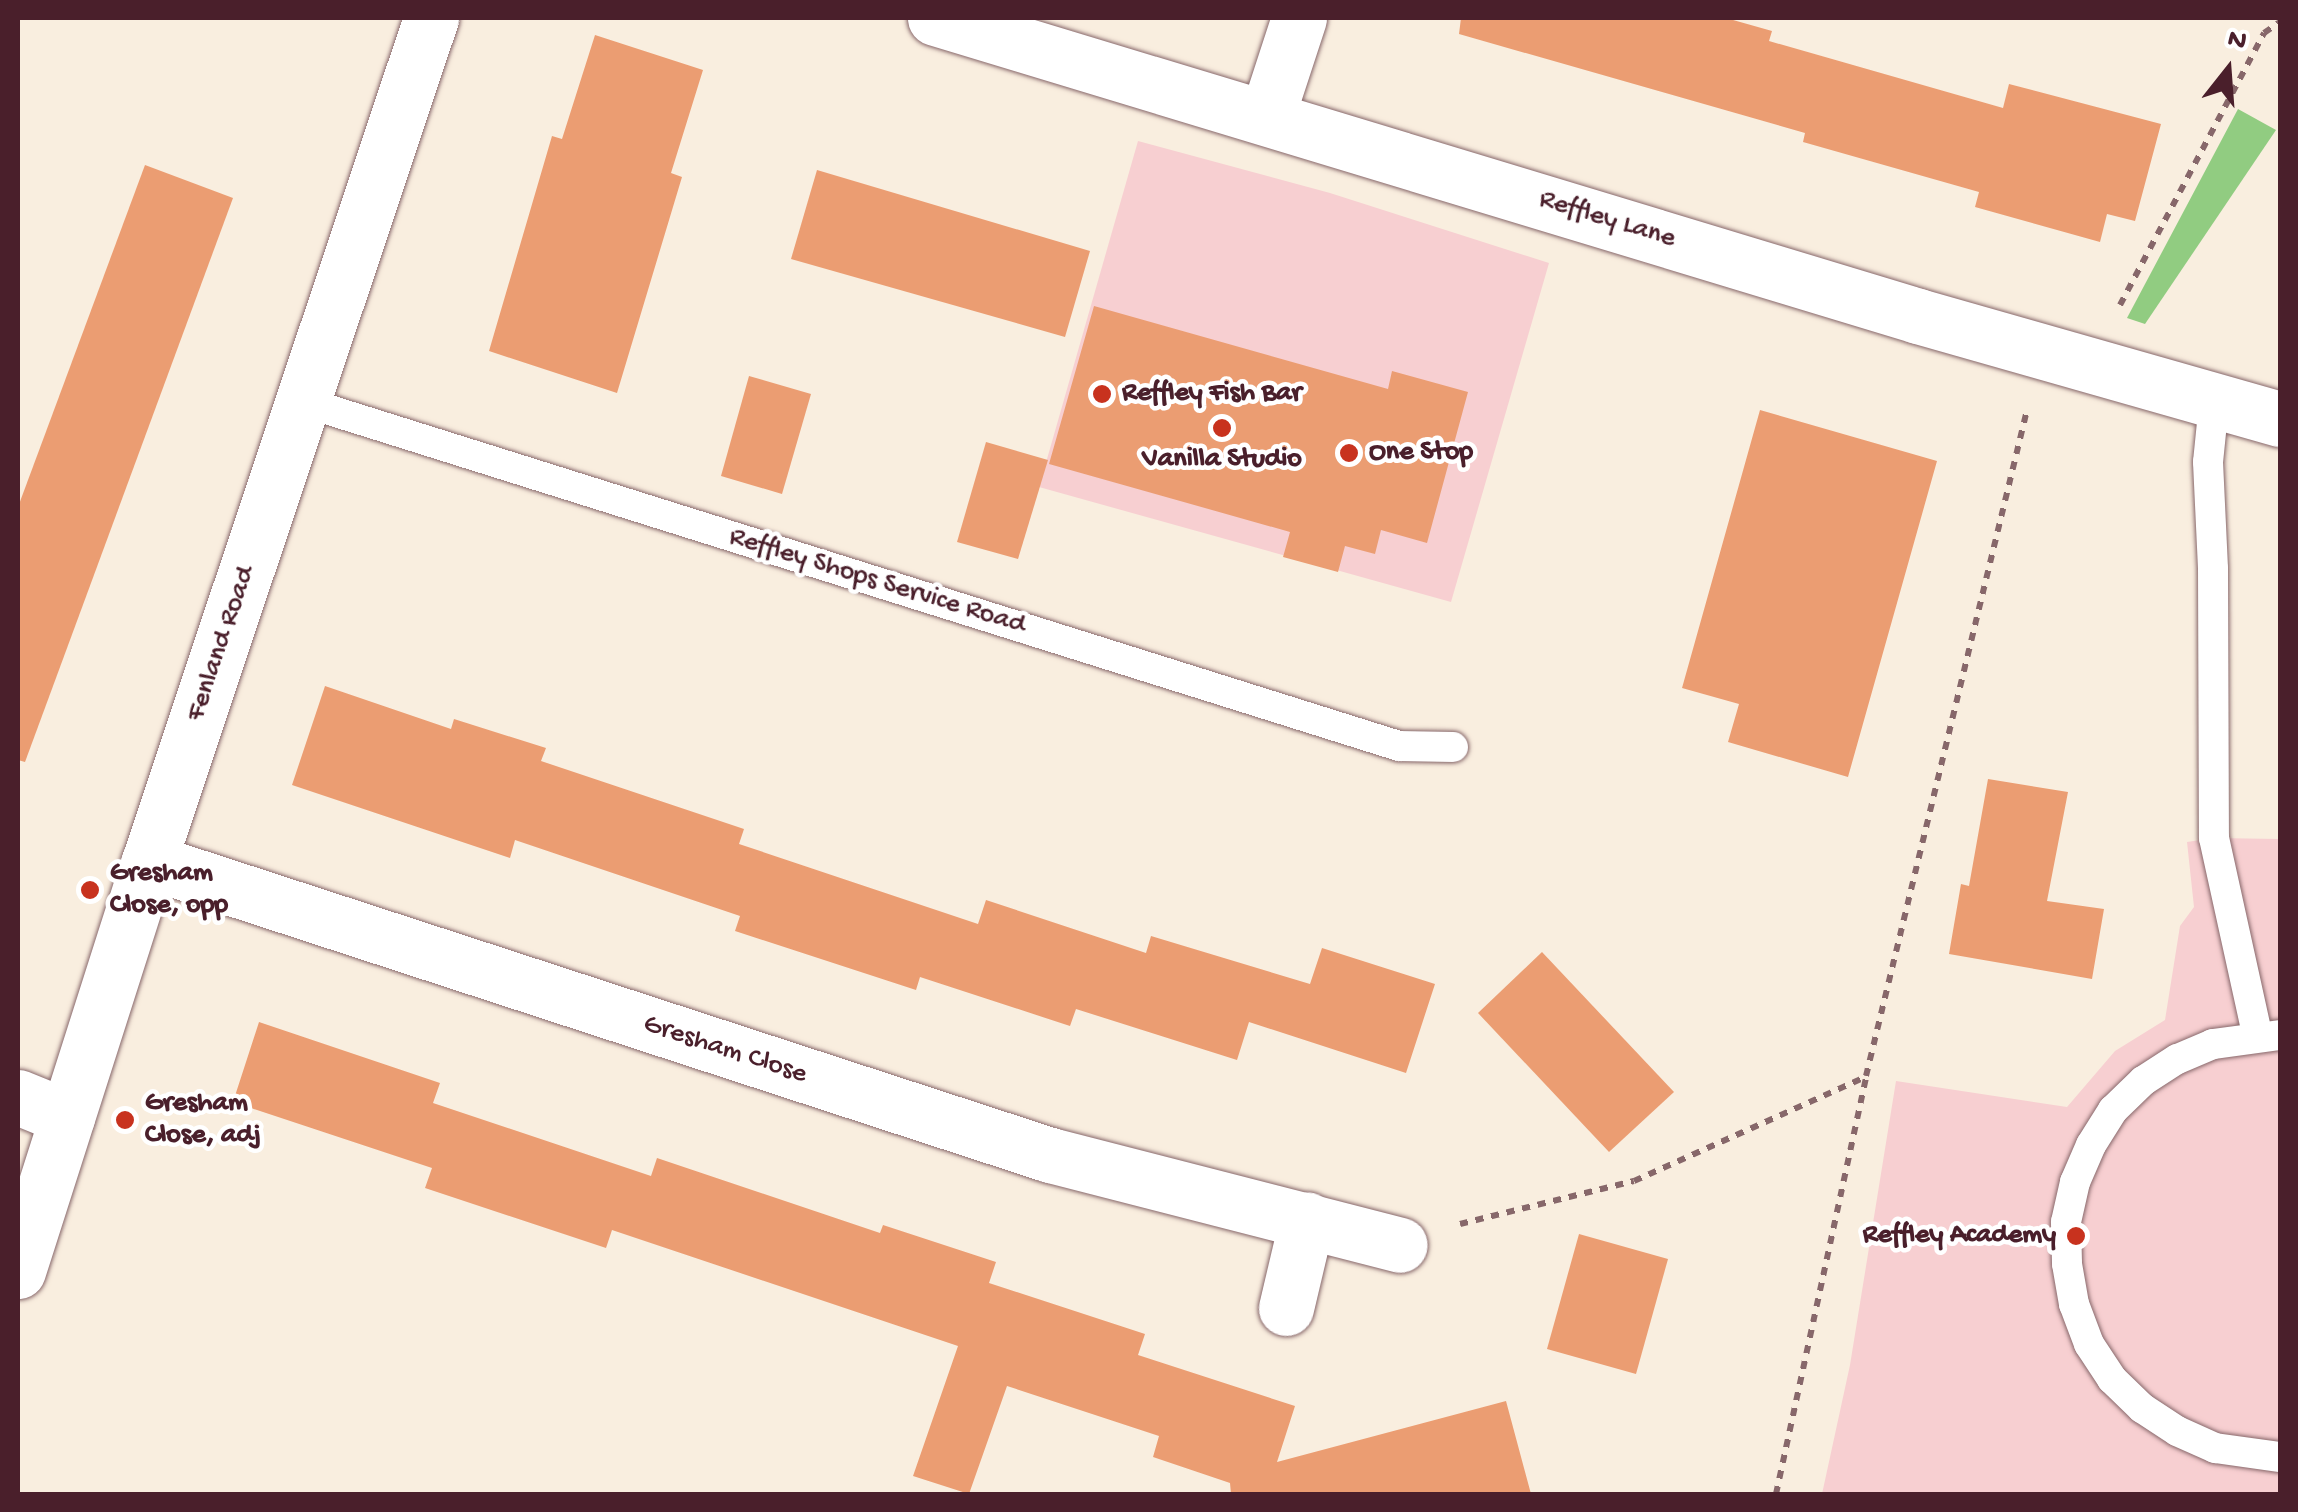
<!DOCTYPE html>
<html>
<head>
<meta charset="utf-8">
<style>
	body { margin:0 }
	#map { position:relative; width:2298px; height:1512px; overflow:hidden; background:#f9eedf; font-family:"Gochi Hand",sans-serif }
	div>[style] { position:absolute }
	.built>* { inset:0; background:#f7cfd1 }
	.green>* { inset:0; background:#91cc81 }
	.building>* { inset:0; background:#eb9d72 }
	.path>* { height:6px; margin-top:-3px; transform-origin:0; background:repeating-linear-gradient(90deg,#87676a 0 8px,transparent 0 16px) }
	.roads { filter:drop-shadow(0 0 2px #87676a) drop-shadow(0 0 2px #87676a) }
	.lane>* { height:30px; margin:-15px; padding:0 15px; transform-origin:15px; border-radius:15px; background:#fff }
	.street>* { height:55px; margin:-27.5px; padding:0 27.5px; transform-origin:27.5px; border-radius:27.5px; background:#fff }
	.dots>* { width:28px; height:28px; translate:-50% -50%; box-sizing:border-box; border:5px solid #fff; border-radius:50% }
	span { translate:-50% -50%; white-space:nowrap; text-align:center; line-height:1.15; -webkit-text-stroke:9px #fff; paint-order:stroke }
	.street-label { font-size:28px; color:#4a1f2b }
	.poi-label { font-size:28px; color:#4a1f2b; font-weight:700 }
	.left { translate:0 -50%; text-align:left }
	.right { translate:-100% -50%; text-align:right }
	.frame { position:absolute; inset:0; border:20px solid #4a1f2b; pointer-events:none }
	.north { position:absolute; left:2178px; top:20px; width:100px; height:100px; -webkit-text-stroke:8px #fff; paint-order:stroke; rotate:17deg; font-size:28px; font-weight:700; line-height:40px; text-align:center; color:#4a1f2b }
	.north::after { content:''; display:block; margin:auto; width:35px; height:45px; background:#4a1f2b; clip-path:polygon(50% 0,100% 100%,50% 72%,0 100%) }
</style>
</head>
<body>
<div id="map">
	<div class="built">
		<i style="clip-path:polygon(1138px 141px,1330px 193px,1549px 263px,1451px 602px,1039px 487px)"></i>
		<i style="clip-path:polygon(2214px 838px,2280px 839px,2280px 1494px,1822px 1494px,1850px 1365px,1896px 1081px,2067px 1107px,2115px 1051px,2165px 1020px,2180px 926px,2194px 907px,2187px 842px)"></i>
	</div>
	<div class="green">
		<i style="clip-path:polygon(2238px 109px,2276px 130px,2145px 324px,2127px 318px)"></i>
	</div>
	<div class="building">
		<i style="clip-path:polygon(1461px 18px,1726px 18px,1772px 31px,1769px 41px,2003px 108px,2009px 84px,2161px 124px,2135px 221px,2107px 214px,2100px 242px,1975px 207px,1979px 192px,1803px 142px,1805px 133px,1459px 34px)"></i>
		<i style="clip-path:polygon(595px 35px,703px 70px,671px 173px,682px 177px,617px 393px,489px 351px,552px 136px,562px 139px)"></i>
		<i style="clip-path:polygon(145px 165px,233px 198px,25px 762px,18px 760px,18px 507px)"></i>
		<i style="clip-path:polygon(817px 170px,1090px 251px,1065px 337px,791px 259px)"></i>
		<i style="clip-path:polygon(1094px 306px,1388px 389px,1392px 371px,1468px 392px,1427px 543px,1381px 530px,1375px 554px,1345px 546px,1338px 572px,1283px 557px,1290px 532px,1049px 464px)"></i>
		<i style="clip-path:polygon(749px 376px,811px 394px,782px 494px,721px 476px)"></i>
		<i style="clip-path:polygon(1760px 410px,1937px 461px,1848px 777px,1728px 742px,1739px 704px,1682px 688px)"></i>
		<i style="clip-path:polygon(986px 442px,1048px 460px,1018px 559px,957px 542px)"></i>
		<i style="clip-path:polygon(325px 686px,451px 729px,454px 719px,546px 748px,541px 761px,744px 829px,739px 844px,978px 924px,986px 900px,1146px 953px,1151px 936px,1310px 984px,1322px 948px,1435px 984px,1406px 1073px,1249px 1022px,1237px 1060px,1076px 1009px,1070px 1026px,920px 977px,916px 990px,735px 931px,740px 916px,515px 840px,510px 858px,292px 785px)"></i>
		<i style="clip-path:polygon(1988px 779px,2068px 792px,2047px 901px,2104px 909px,2092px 979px,1949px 954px,1961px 884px,1969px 886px)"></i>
		<i style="clip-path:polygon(1542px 952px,1674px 1092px,1609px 1152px,1478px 1013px)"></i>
		<i style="clip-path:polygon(259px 1022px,440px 1083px,433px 1103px,651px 1176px,657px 1158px,880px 1233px,883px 1225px,996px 1262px,989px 1283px,1145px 1334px,1138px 1355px,1295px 1406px,1277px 1462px,1506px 1401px,1531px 1494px,1231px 1494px,1230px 1483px,1153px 1457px,1159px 1436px,1007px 1386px,969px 1494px,913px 1476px,958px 1346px,612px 1230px,606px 1248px,425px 1188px,432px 1168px,233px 1102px)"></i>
		<i style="clip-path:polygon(1579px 1234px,1668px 1259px,1636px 1374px,1547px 1349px)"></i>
	</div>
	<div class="path">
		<i style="left:2120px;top:305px;width:308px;rotate:-62.1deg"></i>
		<i style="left:2264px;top:33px;width:19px;rotate:-35deg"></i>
		<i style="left:1460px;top:1224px;width:179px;rotate:-13.9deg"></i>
		<i style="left:1634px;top:1181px;width:253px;rotate:-24.2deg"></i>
		<i style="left:1776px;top:1494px;width:428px;rotate:-77.8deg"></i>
		<i style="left:1866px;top:1076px;width:681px;rotate:-76.41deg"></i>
	</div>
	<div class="roads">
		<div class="lane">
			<i style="left:304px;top:402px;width:1148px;rotate:17.44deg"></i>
			<i style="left:1399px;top:746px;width:54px;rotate:1.1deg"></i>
			<i style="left:2214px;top:403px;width:59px;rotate:95.8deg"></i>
			<i style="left:2208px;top:462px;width:107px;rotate:87.3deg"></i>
			<i style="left:2213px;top:569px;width:269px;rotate:89.8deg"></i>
			<i style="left:2214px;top:838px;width:201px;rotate:77.6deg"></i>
			<i style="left:2280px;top:1035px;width:68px;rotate:172.3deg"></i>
			<i style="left:2213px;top:1044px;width:39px;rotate:157deg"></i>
			<i style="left:2177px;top:1059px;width:40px;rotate:147.1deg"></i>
			<i style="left:2143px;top:1081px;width:42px;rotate:136deg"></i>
			<i style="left:2113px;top:1110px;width:41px;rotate:122.2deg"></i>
			<i style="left:2091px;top:1145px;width:40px;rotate:113.4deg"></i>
			<i style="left:2075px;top:1182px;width:41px;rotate:102.7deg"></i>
			<i style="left:2066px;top:1222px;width:42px;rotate:88.6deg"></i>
			<i style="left:2067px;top:1264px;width:41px;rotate:80.1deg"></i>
			<i style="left:2074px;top:1304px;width:43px;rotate:69.4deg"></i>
			<i style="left:2089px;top:1344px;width:42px;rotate:56.7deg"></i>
			<i style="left:2112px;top:1379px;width:42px;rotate:44deg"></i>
			<i style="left:2142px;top:1408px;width:42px;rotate:33.3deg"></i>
			<i style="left:2177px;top:1431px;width:42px;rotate:24.1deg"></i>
			<i style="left:2215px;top:1448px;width:66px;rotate:7.9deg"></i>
		</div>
		<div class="street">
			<i style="left:935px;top:18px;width:1027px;rotate:16.86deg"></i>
			<i style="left:1918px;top:316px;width:376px;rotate:15.9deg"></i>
			<i style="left:1267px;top:116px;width:103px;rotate:-71.9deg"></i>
			<i style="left:149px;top:861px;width:948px;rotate:18.07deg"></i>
			<i style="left:1050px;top:1155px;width:361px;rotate:14.4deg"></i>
			<i style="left:18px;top:1097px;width:53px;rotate:22.2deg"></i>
			<i style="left:18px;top:1271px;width:430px;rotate:-72.3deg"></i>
			<i style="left:149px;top:861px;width:889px;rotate:-71.5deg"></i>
			<i style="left:1286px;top:1308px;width:91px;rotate:-76.7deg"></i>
		</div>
	</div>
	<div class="dots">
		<i style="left:1102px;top:394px;background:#c8321e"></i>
		<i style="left:1222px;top:428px;background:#c8321e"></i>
		<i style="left:1349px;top:453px;background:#c8321e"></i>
		<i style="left:90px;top:890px;background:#c8321e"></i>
		<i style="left:125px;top:1120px;background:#c8321e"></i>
		<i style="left:2076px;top:1236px;background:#c8321e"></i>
	</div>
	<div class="street-label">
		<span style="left:1607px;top:220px;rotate:17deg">Reffley Lane</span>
		<span style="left:877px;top:582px;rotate:17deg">Reffley Shops Service Road</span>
		<span style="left:222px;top:644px;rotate:-71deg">Fenland Road</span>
		<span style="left:725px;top:1050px;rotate:18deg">Gresham Close</span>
	</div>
	<div class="poi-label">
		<span class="left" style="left:1122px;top:394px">Reffley Fish Bar</span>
		<span class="left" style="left:1369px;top:453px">One Stop</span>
		<span style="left:1222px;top:460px">Vanilla Studio</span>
		<span class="left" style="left:110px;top:890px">Gresham<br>Close, opp</span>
		<span class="left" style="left:145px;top:1120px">Gresham<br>Close, adj</span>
		<span class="right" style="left:2056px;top:1236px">Reffley Academy</span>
	</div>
	<div class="frame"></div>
	<div class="north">N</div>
</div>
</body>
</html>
